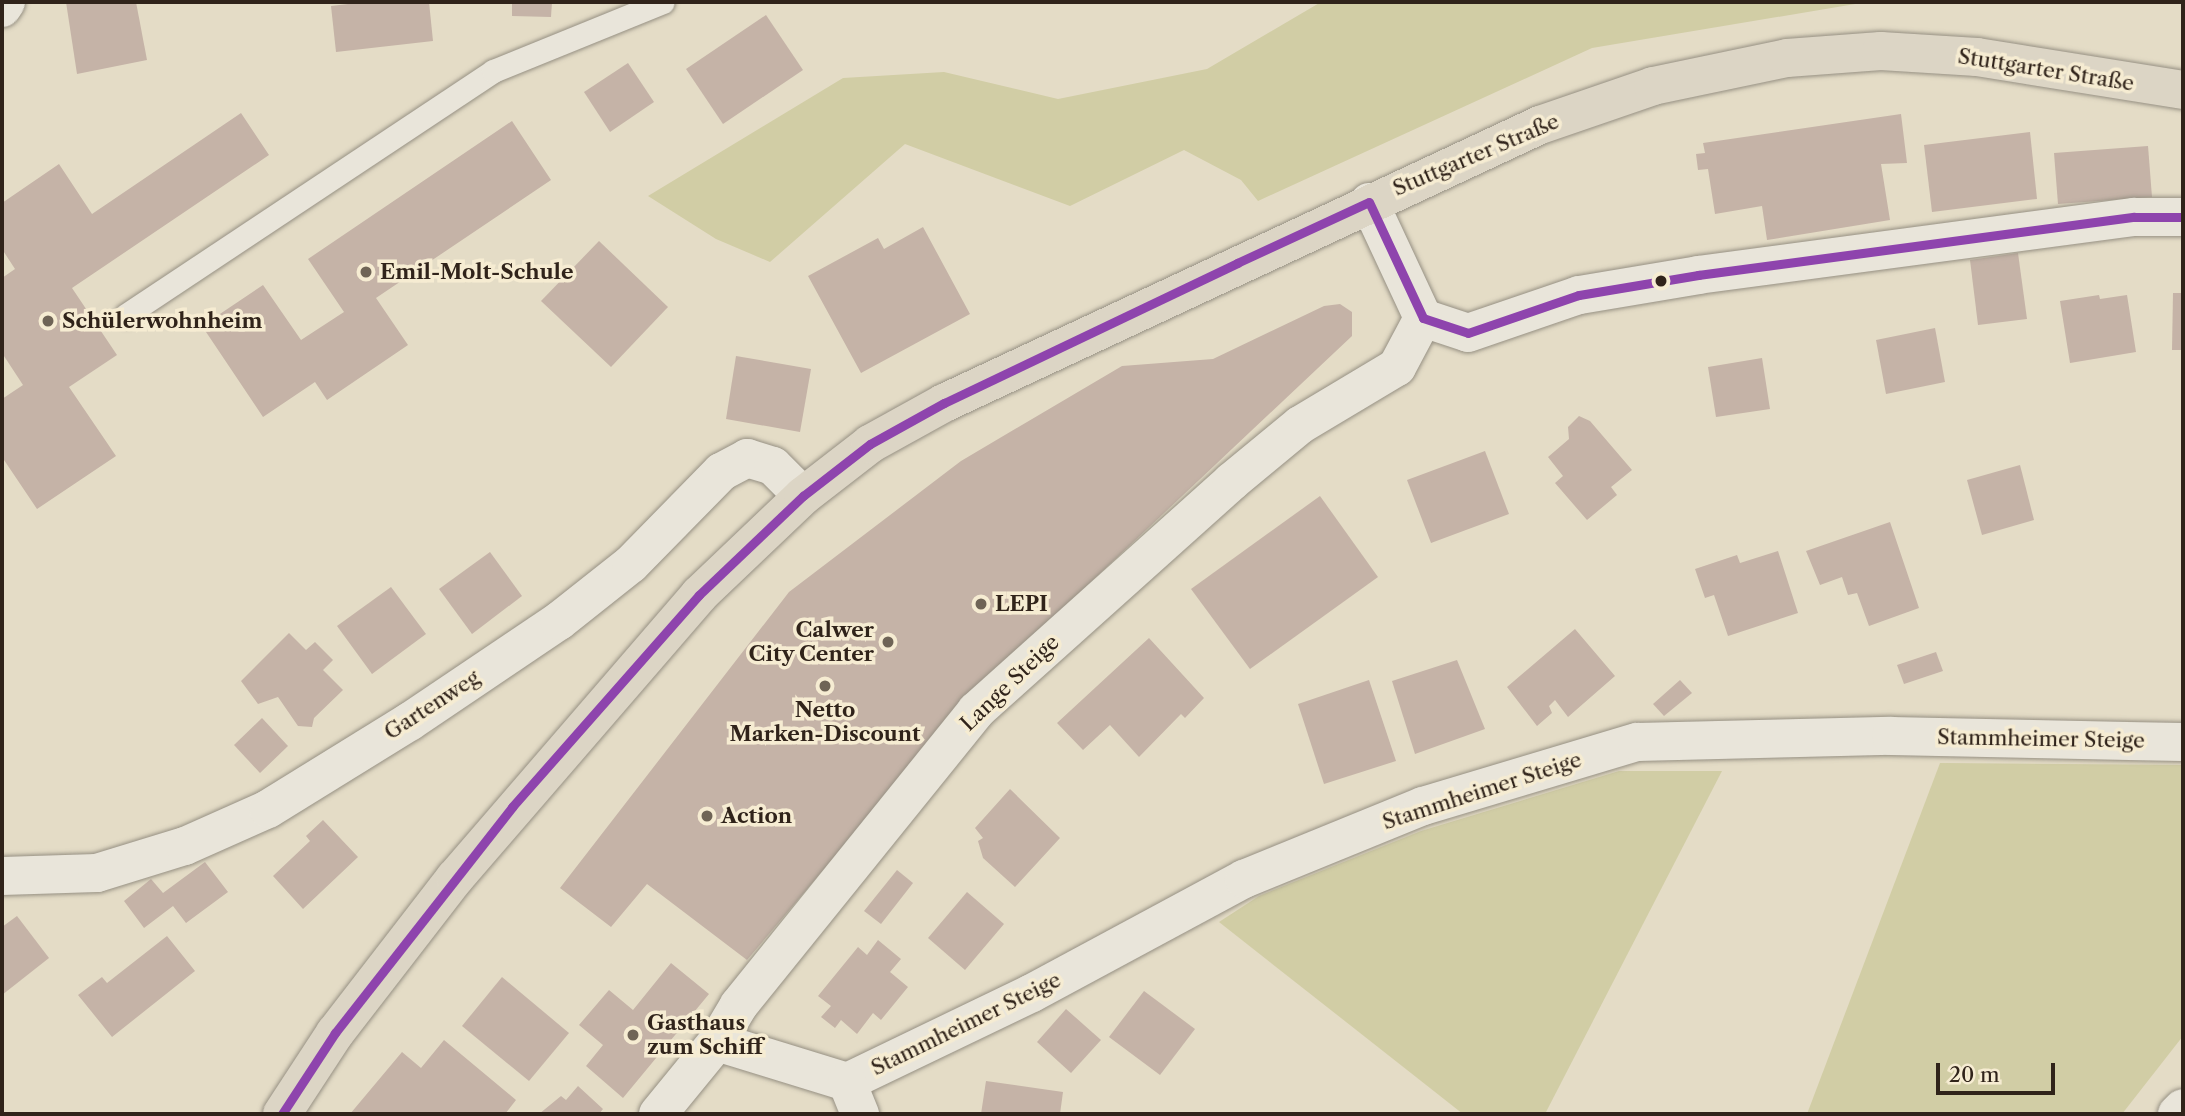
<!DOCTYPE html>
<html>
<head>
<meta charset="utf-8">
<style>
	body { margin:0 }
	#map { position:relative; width:2185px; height:1116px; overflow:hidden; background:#e4dcc6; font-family:"Libre Caslon Text",serif }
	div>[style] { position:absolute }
	.green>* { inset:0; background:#d1cda5 }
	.building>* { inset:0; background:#c5b3a7 }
	.roads { filter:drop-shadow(0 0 2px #969083) drop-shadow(0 0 2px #969083) }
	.lane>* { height:23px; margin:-11.5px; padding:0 11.5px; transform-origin:11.5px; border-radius:11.5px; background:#e9e5da }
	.street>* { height:38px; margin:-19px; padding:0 19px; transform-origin:19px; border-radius:19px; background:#e9e5da }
	.primary>* { height:38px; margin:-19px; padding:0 19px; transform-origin:19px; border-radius:19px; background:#dcd5c5 }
	.bus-1>* { height:9px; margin:-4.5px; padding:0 4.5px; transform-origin:4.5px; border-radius:4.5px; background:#8e44ad }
	.dots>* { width:19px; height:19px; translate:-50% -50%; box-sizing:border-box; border:4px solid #f6ecd2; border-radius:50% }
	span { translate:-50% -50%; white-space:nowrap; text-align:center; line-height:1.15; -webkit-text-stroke:7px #f6ecd2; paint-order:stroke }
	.street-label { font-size:21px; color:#30231a }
	.poi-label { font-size:21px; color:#30231a; font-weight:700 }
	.left { translate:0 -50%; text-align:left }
	.right { translate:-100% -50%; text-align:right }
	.frame { position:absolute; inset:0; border:4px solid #30231a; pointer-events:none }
	.scale { position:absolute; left:1936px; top:1063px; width:119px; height:32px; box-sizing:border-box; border:4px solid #30231a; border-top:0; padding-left:9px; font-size:21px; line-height:24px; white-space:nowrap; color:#30231a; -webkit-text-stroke:5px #f6ecd2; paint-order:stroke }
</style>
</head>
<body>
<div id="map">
	<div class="green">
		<i style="clip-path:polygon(1321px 2px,1867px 2px,1592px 48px,1258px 201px,1241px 180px,1184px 150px,1070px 206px,905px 144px,770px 262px,716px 239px,648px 196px,843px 78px,944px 72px,1058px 99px,1207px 69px)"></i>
		<i style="clip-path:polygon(1940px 763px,2183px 765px,2183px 1036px,2122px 1114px,1807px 1114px)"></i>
		<i style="clip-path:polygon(1619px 771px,1722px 771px,1545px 1114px,1463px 1114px,1219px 922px,1259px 896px,1421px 831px)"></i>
	</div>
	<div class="building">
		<i style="clip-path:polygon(66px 2px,136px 2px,147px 60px,77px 74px)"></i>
		<i style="clip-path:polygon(365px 2px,429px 2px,433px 41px,336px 52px,331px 6px)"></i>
		<i style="clip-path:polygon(512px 2px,552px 2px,551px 17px,512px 16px)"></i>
		<i style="clip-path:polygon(766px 15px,803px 70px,723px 124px,686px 69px)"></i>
		<i style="clip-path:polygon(628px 63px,654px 102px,610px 132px,584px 92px)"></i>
		<i style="clip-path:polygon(241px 113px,269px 155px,72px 288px,117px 355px,69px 387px,116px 456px,37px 509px,2px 457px,2px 399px,23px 385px,2px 353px,2px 278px,15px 269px,2px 249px,2px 203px,59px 164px,92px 214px)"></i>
		<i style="clip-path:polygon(1901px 114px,1907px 163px,1881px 164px,1890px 220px,1767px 240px,1762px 206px,1715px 214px,1708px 169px,1698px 170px,1696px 154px,1705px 153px,1703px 143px)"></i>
		<i style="clip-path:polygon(512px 121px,551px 180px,376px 298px,408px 345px,327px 400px,315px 382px,263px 417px,202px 326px,263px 285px,301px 340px,344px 312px,308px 259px)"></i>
		<i style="clip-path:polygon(2030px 132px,2037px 199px,1932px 212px,1924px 145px)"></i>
		<i style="clip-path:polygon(2148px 146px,2152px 197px,2058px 204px,2054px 153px)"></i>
		<i style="clip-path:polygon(923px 227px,970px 314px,861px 373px,808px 276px,878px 238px,884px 249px)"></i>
		<i style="clip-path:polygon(599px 241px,668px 307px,611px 367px,541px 301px)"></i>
		<i style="clip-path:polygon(2018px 253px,2027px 319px,1978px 325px,1970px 260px)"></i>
		<i style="clip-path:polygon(2173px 293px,2183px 293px,2183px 350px,2172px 350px)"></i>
		<i style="clip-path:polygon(2099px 295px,2100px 299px,2127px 295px,2136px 352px,2070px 363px,2060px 301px)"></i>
		<i style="clip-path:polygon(1340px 304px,1352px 312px,1352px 336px,973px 693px,747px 960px,647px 884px,611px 927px,560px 888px,789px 592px,961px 461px,1122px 366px,1213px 359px,1324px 306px)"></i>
		<i style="clip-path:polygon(1935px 328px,1945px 382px,1886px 394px,1876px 340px)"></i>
		<i style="clip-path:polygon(736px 356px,811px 369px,800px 432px,726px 419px)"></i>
		<i style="clip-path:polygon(1762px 358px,1770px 409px,1716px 417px,1708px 367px)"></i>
		<i style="clip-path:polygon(1579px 416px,1590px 421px,1632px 470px,1611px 487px,1617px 495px,1587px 520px,1555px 483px,1563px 476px,1548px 457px,1569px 439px,1568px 427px)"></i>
		<i style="clip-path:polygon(1485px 451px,1509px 514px,1431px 543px,1407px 480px)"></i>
		<i style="clip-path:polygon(2020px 465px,2034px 520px,1982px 535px,1967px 480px)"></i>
		<i style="clip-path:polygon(1320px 496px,1378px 577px,1250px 669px,1191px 589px)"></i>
		<i style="clip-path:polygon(1890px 522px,1919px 608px,1869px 626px,1857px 593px,1848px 595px,1842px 577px,1820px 585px,1806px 551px)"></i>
		<i style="clip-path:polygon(1778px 551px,1798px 613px,1728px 636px,1714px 595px,1705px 598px,1695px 569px,1737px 555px,1740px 563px)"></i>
		<i style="clip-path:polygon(490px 552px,522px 596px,472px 634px,439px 589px)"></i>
		<i style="clip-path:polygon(391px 587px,426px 634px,372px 674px,337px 626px)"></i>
		<i style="clip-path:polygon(1575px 629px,1615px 676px,1568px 717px,1555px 700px,1549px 706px,1552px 713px,1537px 726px,1507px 687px)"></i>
		<i style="clip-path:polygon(289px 633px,306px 650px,315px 642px,333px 660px,323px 670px,343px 690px,314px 718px,312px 727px,298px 726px,278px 697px,258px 704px,241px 681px)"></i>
		<i style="clip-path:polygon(1149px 638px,1204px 698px,1185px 718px,1181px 714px,1139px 757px,1110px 725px,1083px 750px,1057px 723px)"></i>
		<i style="clip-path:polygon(1936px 652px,1943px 671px,1904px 684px,1897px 665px)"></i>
		<i style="clip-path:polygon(1457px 660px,1485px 729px,1415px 754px,1392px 681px)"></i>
		<i style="clip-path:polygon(1369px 680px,1396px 761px,1324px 784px,1298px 704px)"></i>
		<i style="clip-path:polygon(1680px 680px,1692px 693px,1664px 716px,1653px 704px)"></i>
		<i style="clip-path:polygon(262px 718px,288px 746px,260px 773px,234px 745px)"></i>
		<i style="clip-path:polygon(1010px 789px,1060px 838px,1015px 887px,983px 858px,978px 841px,983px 838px,975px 828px)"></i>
		<i style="clip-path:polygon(323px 820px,358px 857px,303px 909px,273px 876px,310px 841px,306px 836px)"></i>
		<i style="clip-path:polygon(205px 862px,228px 892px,186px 923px,173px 906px,144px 928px,124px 901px,151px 879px,163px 893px)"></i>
		<i style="clip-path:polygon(897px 870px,913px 883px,881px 924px,864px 911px)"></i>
		<i style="clip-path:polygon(967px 892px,1004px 924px,965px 970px,928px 938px)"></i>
		<i style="clip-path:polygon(17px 916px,49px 958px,2px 995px,2px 927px)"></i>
		<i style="clip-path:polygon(167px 936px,195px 971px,112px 1037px,78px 995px,102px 977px,107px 983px)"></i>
		<i style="clip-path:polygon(878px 940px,901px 959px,890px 972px,908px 987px,881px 1020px,873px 1013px,857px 1034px,841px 1020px,835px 1028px,821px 1017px,831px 1006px,818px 996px,858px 947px,867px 955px)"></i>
		<i style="clip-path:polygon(671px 963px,709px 994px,623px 1098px,586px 1066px,603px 1045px,579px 1025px,609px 990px,633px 1010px)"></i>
		<i style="clip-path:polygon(502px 977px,569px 1033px,529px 1081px,462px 1026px)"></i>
		<i style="clip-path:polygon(1144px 991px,1195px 1029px,1160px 1075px,1109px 1037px)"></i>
		<i style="clip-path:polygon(1066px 1009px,1101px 1040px,1071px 1073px,1037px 1042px)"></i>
		<i style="clip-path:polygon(444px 1040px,516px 1100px,505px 1114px,350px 1114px,402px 1052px,421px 1068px)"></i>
		<i style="clip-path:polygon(986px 1081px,1063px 1092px,1060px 1114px,981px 1114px)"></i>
		<i style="clip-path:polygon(578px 1086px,603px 1109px,599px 1114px,539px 1114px,561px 1096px,566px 1100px)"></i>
	</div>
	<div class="roads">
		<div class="lane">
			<i style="left:126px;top:315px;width:441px;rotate:-33.6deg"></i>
			<i style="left:493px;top:71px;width:183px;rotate:-22.1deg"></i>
		</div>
		<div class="street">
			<i style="left:2px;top:8px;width:7px;rotate:-56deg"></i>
			<i style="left:1369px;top:202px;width:128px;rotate:65deg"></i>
			<i style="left:1423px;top:318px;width:47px;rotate:18.4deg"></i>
			<i style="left:1468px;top:333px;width:117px;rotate:-18.9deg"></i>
			<i style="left:1579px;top:295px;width:121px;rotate:-9.5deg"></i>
			<i style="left:1698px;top:275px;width:440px;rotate:-7.6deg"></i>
			<i style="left:2134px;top:217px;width:49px"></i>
			<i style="left:2px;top:876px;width:95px;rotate:-1.8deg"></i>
			<i style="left:97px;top:873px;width:92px;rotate:-17.1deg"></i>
			<i style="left:185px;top:846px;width:91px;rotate:-24deg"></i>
			<i style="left:268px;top:809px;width:166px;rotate:-31.7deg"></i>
			<i style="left:409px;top:722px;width:181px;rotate:-34deg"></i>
			<i style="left:559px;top:621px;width:92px;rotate:-38.4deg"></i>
			<i style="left:631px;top:564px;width:129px;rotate:-45.6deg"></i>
			<i style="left:721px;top:472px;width:30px;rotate:-28deg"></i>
			<i style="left:747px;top:458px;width:27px;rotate:17deg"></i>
			<i style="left:773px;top:466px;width:42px;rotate:45deg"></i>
			<i style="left:717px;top:1042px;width:136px;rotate:17.1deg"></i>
			<i style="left:847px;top:1082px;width:205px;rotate:-25.7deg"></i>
			<i style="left:1032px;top:993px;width:241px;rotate:-28.3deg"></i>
			<i style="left:1244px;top:879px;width:193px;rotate:-22.2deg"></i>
			<i style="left:1423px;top:806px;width:223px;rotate:-16.7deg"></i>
			<i style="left:1637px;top:742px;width:254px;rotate:-1.4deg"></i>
			<i style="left:1891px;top:736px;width:292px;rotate:1.2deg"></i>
			<i style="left:847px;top:1082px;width:35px;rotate:68deg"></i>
			<i style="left:658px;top:1114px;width:93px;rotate:-50.7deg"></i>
			<i style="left:717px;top:1042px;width:43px;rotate:-59.3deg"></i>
			<i style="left:739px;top:1005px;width:378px;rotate:-51.1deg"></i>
			<i style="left:976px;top:711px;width:343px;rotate:-41.9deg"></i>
			<i style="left:1231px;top:482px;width:89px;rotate:-39.6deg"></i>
			<i style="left:1300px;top:425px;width:113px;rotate:-30.9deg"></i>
			<i style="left:1397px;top:367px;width:55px;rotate:-62deg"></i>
			<i style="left:2177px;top:1114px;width:8px;rotate:-45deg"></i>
		</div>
		<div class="primary">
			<i style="left:282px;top:1114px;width:97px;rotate:-56.8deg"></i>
			<i style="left:335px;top:1033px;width:196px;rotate:-52.3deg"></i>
			<i style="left:455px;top:878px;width:374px;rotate:-49.2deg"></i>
			<i style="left:699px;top:595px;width:144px;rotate:-43.6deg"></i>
			<i style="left:803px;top:496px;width:85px;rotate:-37.8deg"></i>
			<i style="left:870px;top:444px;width:85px;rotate:-29deg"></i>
			<i style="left:944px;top:403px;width:658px;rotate:-25.01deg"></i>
			<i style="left:1540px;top:125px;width:120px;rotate:-19deg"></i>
			<i style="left:1653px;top:86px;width:137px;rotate:-11.8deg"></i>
			<i style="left:1787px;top:58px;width:94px;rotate:-4.3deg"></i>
			<i style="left:1881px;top:51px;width:96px;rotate:3.6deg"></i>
			<i style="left:1977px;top:57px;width:209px;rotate:9.1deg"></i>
		</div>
	</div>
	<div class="bus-1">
		<i style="left:282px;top:1114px;width:97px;rotate:-56.8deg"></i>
		<i style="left:335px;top:1033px;width:287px;rotate:-51.9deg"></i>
		<i style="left:512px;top:807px;width:283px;rotate:-48.6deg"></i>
		<i style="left:699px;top:595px;width:144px;rotate:-43.6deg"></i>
		<i style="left:803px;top:496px;width:85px;rotate:-37.8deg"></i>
		<i style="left:870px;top:444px;width:85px;rotate:-29deg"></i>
		<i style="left:944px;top:403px;width:325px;rotate:-25.5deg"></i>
		<i style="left:1237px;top:263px;width:145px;rotate:-24.8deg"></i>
		<i style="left:1369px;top:202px;width:128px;rotate:65deg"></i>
		<i style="left:1423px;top:318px;width:47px;rotate:18.4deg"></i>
		<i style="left:1468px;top:333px;width:117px;rotate:-18.9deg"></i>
		<i style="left:1579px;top:295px;width:121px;rotate:-9.5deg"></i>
		<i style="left:1698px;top:275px;width:440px;rotate:-7.6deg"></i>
		<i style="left:2134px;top:217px;width:49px"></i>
	</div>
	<div class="dots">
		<i style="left:366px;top:272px;background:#6f6456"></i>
		<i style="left:1661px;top:281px;background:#30231a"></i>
		<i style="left:48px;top:321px;background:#6f6456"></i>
		<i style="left:981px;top:604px;background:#6f6456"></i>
		<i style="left:888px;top:642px;background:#6f6456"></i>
		<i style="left:825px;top:686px;background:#6f6456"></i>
		<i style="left:707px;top:816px;background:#6f6456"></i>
		<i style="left:633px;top:1035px;background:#6f6456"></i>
	</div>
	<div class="street-label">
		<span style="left:2046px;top:70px;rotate:9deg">Stuttgarter Straße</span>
		<span style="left:1476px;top:155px;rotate:-23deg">Stuttgarter Straße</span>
		<span style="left:1010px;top:683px;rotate:-44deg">Lange Steige</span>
		<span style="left:432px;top:705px;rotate:-33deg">Gartenweg</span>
		<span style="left:2041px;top:739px;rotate:1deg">Stammheimer Steige</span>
		<span style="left:1482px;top:791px;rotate:-18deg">Stammheimer Steige</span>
		<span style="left:966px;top:1024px;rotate:-26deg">Stammheimer Steige</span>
	</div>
	<div class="poi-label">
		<span class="left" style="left:380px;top:272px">Emil-Molt-Schule</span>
		<span class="left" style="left:62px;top:321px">Schülerwohnheim</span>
		<span class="left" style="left:995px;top:604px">LEPI</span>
		<span class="right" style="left:874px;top:642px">Calwer<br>City Center</span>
		<span style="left:825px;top:722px">Netto<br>Marken-Discount</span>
		<span class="left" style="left:721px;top:816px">Action</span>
		<span class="left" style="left:647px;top:1035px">Gasthaus<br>zum Schiff</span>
	</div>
	<div class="frame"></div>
	<div class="scale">20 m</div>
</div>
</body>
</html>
